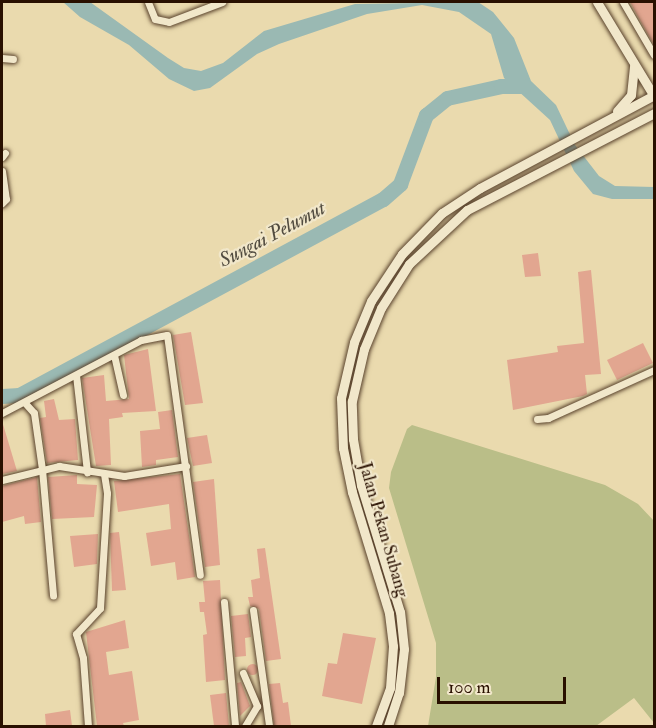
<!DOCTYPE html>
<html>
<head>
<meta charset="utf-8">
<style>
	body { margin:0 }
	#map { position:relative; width:656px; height:728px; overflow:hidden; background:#eadaae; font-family:"IM FELL Double Pica",serif }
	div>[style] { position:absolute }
	.green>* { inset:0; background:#babe88 }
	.water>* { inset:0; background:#9ab9b3 }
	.river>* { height:15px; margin:-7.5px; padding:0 7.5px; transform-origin:7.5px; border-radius:7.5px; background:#9ab9b3 }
	.building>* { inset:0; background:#e2a690 }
	.round { border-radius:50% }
	.roads { filter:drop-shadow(0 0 2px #59422c) drop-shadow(0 0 2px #59422c) }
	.street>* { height:7px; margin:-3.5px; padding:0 3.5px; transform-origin:3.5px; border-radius:3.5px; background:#f1e7ca }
	.secondary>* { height:9px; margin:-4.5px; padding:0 4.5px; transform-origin:4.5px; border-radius:4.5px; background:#f1e7ca }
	span { translate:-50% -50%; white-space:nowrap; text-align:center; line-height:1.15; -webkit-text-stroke:4.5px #f1e7ca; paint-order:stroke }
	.street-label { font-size:18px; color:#291000 }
	.water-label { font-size:20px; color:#514b3f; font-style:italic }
	.frame { position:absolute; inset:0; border:3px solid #291000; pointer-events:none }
	.scale { position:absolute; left:437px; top:677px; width:129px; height:27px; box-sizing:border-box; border:3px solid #291000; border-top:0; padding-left:8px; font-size:18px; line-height:21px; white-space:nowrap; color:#291000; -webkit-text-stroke:4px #f1e7ca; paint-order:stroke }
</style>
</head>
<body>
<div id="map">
	<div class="green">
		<i style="clip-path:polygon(412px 425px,605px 485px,638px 504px,654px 521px,654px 723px,634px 698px,596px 726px,428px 726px,436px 677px,436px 643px,389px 488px,391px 472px,407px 429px)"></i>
	</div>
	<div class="water">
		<i style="clip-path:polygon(63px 2px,90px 2px,168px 58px,184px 68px,201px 71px,223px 63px,264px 31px,355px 4px,478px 2px,493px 12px,514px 38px,531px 81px,556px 105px,575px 145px,599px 176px,615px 186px,654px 187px,654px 199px,612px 199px,593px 194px,574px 171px,550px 120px,504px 78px,491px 34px,459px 12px,422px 5px,367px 14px,279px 44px,257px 54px,210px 88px,194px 91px,169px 79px,129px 45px,80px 17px)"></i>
	</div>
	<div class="river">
		<i style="left:2px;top:396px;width:17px;rotate:-3deg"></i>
		<i style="left:19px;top:395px;width:413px;rotate:-28.3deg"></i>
		<i style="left:383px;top:199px;width:23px;rotate:-41deg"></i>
		<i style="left:400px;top:184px;width:74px;rotate:-69.4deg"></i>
		<i style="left:426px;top:115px;width:27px;rotate:-39deg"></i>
		<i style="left:447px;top:98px;width:55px;rotate:-12.5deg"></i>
		<i style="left:501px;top:86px;width:23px"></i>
	</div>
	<div class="building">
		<i style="clip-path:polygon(630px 2px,654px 2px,654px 45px,638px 17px)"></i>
		<i style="clip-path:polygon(538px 253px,541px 276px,525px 277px,522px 255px)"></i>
		<i style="clip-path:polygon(591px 270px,601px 374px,585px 375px,587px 394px,583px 396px,513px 410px,507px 360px,558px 352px,557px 346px,584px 343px,578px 272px)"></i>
		<i style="clip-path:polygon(191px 332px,203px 403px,185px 405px,173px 335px)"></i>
		<i style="clip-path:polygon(643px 343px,653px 363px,617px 380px,607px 360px)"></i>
		<i style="clip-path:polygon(148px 349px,156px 411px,122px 413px,123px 417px,109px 419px,111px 465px,96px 466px,82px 378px,104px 375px,106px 401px,129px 399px,124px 355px)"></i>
		<i style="clip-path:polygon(54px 399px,59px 420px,75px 419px,78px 460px,47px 463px,40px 418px,46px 417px,44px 401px)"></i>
		<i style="clip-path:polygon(172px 410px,178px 457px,156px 460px,156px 465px,142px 467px,140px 431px,160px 429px,158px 412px)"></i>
		<i style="clip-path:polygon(2px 421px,17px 471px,2px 474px)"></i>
		<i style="clip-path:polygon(207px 435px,212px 463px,193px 466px,187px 438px)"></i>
		<i style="clip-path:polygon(180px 474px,195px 577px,177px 580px,175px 562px,151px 566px,146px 533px,171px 529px,169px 504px,118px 512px,114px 481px)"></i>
		<i style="clip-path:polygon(77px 475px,77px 484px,97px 485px,94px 517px,52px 519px,48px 477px)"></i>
		<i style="clip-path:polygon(37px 477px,41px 522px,25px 524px,24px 516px,2px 522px,2px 486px)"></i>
		<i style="clip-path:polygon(214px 479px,220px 565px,205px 567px,193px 482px)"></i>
		<i style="clip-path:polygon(119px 532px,126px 590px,112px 591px,110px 533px)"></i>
		<i style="clip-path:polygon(98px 534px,97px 564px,74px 567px,70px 536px)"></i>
		<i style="clip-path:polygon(265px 548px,281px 659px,266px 661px,259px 609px,250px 606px,248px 597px,253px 597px,251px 580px,260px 578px,257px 549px)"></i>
		<i style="clip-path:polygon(220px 580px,225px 680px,206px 682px,203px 635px,207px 634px,204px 612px,200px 612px,199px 602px,205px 602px,203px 581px)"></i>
		<i style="clip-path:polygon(248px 614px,251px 637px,245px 638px,246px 656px,235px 657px,231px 616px)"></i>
		<i style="clip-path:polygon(125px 620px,129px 648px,106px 652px,109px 675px,132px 671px,139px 720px,123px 723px,124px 726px,97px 726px,86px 632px)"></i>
		<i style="clip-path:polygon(343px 633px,376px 638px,362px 704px,322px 696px,328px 663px,337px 664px)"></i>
		<i class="round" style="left:246.5px;top:663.5px;width:11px;height:11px"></i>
		<i style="clip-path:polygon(241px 682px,250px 706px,240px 716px,237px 683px)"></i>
		<i style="clip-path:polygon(280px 683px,283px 703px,288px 702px,291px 726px,274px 726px,269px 684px)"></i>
		<i style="clip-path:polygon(226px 693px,229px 726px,214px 726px,210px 695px)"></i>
		<i style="clip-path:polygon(70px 710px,72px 726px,46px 726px,45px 714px)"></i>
	</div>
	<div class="roads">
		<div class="street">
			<i style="left:148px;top:2px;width:18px;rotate:68deg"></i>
			<i style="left:155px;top:19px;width:14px;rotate:12deg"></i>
			<i style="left:169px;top:22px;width:57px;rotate:-20.7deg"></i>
			<i style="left:623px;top:2px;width:61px;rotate:59.7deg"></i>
			<i style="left:2px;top:58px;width:11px;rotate:5deg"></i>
			<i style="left:2px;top:157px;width:5px;rotate:-53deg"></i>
			<i style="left:2px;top:171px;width:28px;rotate:82deg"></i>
			<i style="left:6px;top:199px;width:6px;rotate:135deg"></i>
			<i style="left:114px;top:355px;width:41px;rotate:77.3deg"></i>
			<i style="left:76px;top:375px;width:98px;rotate:83.5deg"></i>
			<i style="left:25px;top:403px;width:13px;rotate:48deg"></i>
			<i style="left:34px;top:413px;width:57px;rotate:81.9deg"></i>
			<i style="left:42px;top:469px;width:127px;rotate:85deg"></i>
			<i style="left:2px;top:413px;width:157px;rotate:-27.7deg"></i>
			<i style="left:141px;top:340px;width:26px;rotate:-11deg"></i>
			<i style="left:167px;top:335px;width:242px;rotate:82.2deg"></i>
			<i style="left:537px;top:419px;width:11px;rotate:-5deg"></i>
			<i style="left:548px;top:418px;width:116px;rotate:-24.4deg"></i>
			<i style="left:2px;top:480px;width:59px;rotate:-13.8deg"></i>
			<i style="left:59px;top:466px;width:66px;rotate:8.7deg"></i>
			<i style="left:124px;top:476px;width:63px;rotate:-9.2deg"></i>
			<i style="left:224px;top:602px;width:124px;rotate:84.9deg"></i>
			<i style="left:253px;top:610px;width:117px;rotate:82.1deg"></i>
			<i style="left:243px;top:673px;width:36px;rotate:67deg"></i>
			<i style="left:257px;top:706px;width:23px;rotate:121deg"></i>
			<i style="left:88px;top:726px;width:68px;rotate:-94.2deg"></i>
			<i style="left:83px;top:658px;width:25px;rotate:-106deg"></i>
			<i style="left:76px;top:634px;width:35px;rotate:-47deg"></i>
			<i style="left:100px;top:608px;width:115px;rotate:-86.5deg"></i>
			<i style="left:107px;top:493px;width:18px;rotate:-99deg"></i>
		</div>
		<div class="secondary">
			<i style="left:597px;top:2px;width:110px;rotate:58.8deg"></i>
			<i style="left:617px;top:111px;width:21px;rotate:-49deg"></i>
			<i style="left:631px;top:95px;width:30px;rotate:-84deg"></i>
			<i style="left:376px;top:726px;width:40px;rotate:-69.8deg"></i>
			<i style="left:390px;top:688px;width:42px;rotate:-85.9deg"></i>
			<i style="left:393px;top:646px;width:33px;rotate:-97deg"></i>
			<i style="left:389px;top:613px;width:127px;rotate:-107deg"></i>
			<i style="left:352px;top:492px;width:45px;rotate:-101.6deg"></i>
			<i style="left:343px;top:448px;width:50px;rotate:-92.3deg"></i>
			<i style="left:341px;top:398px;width:57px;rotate:-76.9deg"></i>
			<i style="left:354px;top:342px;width:44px;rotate:-67.5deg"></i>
			<i style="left:371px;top:301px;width:56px;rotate:-56.6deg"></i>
			<i style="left:402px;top:254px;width:57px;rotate:-45.7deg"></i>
			<i style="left:442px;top:213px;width:45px;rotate:-33.3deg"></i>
			<i style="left:480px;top:188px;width:197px;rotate:-28.1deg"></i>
			<i style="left:388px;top:726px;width:35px;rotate:-72deg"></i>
			<i style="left:399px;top:693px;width:44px;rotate:-83.5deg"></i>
			<i style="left:404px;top:649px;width:37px;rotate:-96deg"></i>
			<i style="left:400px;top:612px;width:133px;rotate:-107.1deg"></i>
			<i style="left:361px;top:485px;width:47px;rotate:-99.9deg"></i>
			<i style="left:353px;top:439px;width:38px;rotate:-92deg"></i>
			<i style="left:352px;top:401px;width:53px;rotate:-77deg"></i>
			<i style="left:364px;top:349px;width:44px;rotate:-67.5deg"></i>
			<i style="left:381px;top:308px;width:52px;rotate:-57.5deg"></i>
			<i style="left:409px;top:264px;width:79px;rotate:-43deg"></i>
			<i style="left:467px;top:210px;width:211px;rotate:-27.4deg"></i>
		</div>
	</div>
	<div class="street-label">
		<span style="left:383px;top:530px;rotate:74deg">Jalan Pekan Subang</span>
	</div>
	<div class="water-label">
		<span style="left:272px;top:234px;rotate:-28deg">Sungai Pelumut</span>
	</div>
	<div class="frame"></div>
	<div class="scale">100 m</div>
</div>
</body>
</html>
